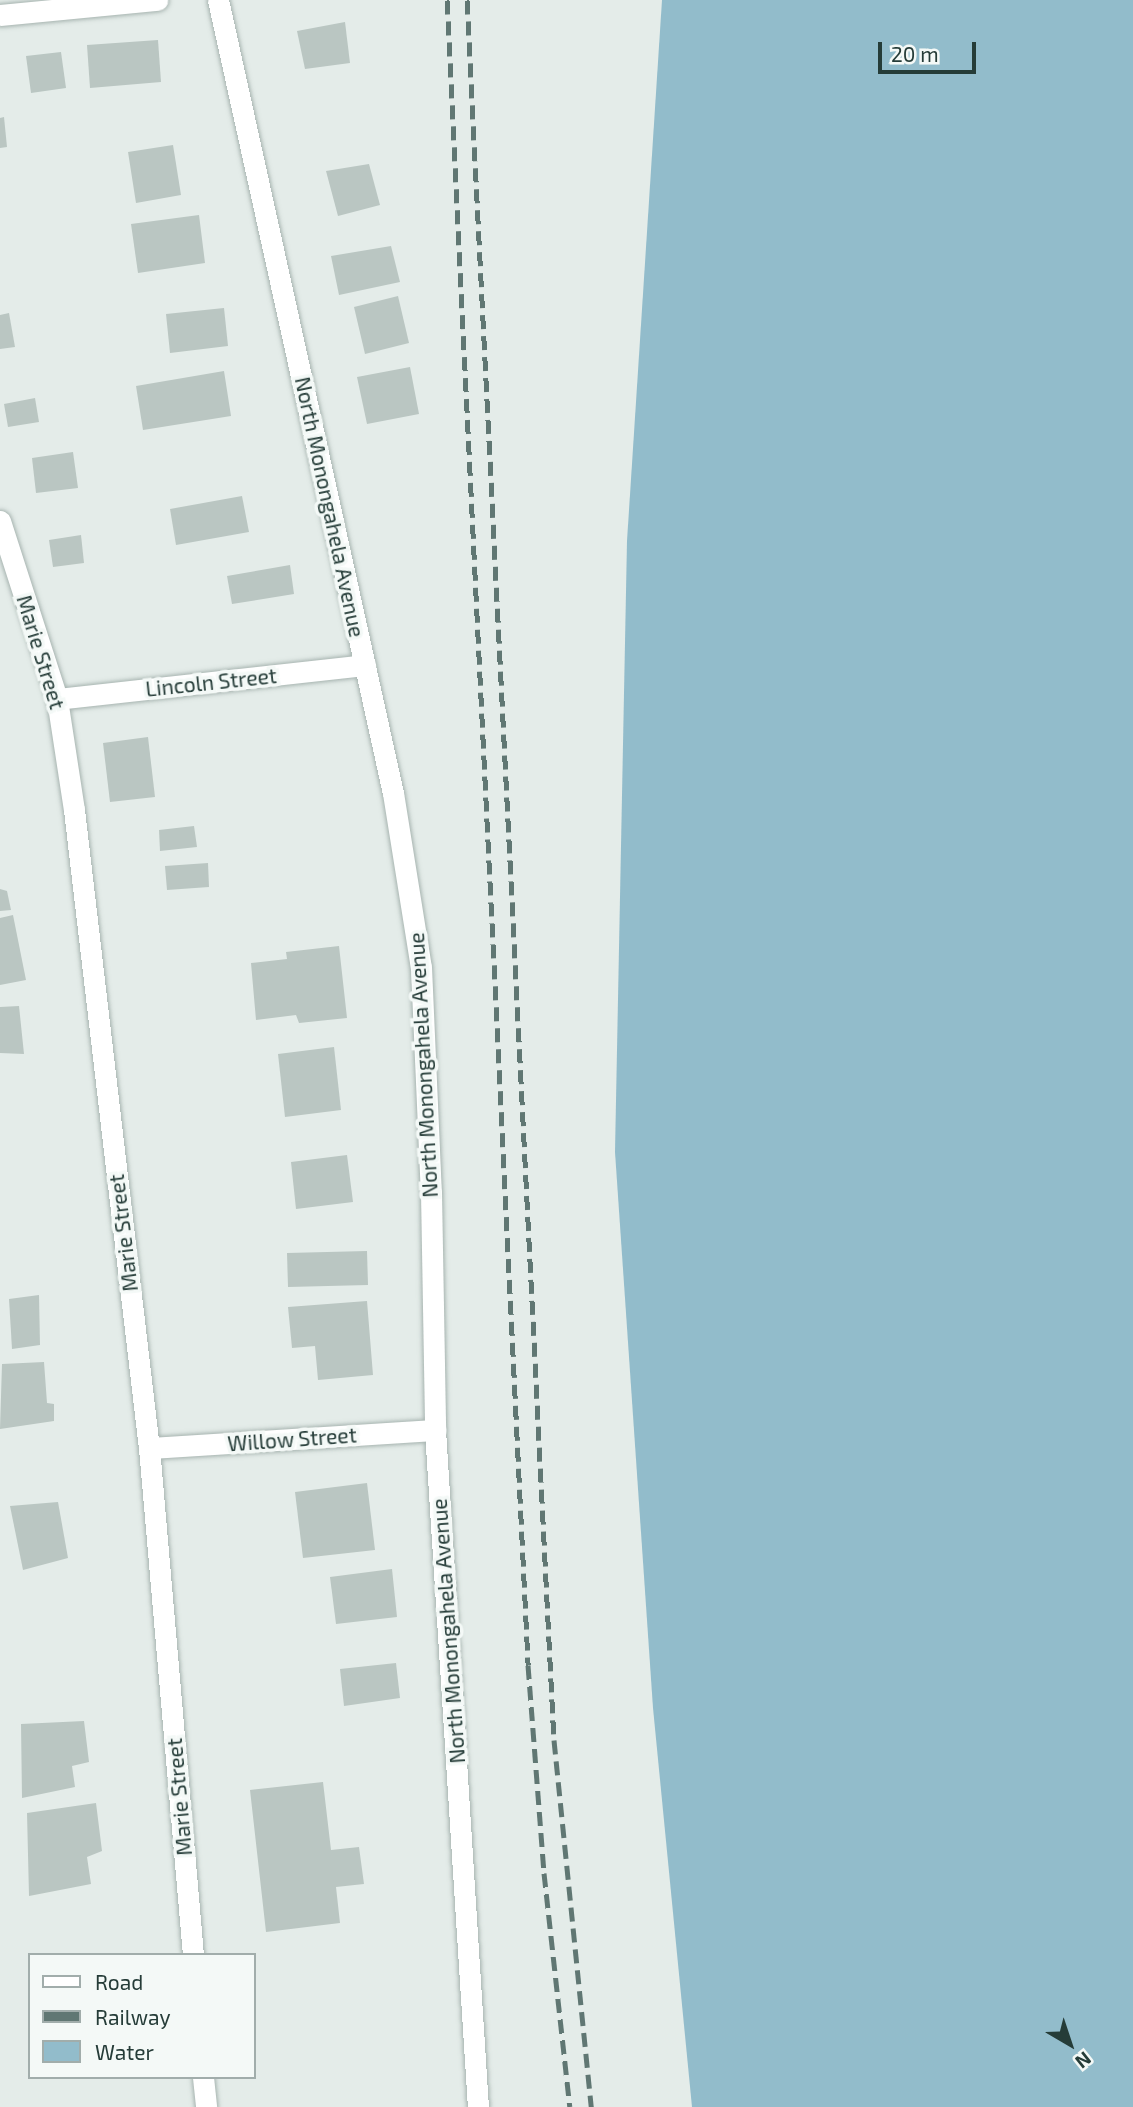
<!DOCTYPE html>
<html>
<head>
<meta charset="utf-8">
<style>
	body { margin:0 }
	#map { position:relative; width:1133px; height:2107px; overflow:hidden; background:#e4ece9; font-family:"Exo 2",sans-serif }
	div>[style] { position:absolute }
	.water>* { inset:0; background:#92bccb }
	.building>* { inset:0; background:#bac6c2 }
	.roads { filter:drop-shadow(0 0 2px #a7b4b0) drop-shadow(0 0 2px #a7b4b0) }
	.minor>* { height:21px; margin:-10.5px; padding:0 10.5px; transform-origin:10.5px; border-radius:10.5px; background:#fff }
	.secondary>* { height:21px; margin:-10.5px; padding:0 10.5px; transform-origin:10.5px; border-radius:10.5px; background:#fff }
	.rail>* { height:5px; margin-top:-2.5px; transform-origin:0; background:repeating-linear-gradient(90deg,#607773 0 14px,transparent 0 21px) }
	span { translate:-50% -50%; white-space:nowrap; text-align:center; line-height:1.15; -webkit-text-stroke:7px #f4f9f7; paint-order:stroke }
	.street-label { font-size:21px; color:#253c38 }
	.legend { position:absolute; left:28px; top:1953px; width:228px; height:126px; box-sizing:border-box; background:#f4f9f7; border:2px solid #a1adab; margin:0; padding:9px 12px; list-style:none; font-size:21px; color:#253c38 }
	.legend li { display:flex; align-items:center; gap:14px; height:35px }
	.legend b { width:35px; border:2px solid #a1adab }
	.north { position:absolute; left:1035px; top:2009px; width:70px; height:70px; -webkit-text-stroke:5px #f4f9f7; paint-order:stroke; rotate:141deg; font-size:19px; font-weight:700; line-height:28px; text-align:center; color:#253c38 }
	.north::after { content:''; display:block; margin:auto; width:24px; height:32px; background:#253c38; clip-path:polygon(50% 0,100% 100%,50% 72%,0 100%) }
	.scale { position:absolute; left:878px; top:42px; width:98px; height:32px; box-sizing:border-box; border:4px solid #253c38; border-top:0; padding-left:9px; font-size:21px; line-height:24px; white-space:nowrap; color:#253c38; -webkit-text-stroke:5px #f4f9f7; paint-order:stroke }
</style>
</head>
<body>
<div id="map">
	<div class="water">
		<i style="clip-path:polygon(662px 0,1133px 0,1133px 2107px,692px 2107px,653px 1708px,615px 1152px,627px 541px)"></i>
	</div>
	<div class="building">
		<i style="clip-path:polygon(345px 22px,350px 63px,305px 69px,297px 31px)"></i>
		<i style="clip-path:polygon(158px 40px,161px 82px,90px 88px,87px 45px)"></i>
		<i style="clip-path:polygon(61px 52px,66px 88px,31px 93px,26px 56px)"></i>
		<i style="clip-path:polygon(4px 117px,7px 147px,0 148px,0 118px)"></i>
		<i style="clip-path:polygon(173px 145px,181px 195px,136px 203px,128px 152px)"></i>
		<i style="clip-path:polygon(369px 164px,380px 205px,338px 216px,326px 171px)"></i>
		<i style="clip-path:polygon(199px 215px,205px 263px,138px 273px,131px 224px)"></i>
		<i style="clip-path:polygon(391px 246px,400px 282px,339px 295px,331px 256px)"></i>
		<i style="clip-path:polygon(398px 296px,409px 343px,365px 354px,354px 307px)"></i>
		<i style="clip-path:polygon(224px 308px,228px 346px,170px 353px,166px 314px)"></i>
		<i style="clip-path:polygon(9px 313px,15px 347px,0 349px,0 315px)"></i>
		<i style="clip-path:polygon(410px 367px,419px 414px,367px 424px,357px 377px)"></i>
		<i style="clip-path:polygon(224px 371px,231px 416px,143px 430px,136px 386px)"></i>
		<i style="clip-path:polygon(35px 398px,39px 422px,8px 427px,4px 404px)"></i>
		<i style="clip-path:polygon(73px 452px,78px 488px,36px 493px,32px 458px)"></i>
		<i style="clip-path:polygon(242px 496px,249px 532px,176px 545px,170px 509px)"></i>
		<i style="clip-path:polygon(81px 535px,84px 563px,53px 567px,49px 540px)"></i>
		<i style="clip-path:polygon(290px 565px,294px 594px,232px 604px,227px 576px)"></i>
		<i style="clip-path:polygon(148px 737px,155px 797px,110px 802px,103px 743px)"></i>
		<i style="clip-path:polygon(194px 826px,197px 847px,160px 851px,159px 830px)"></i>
		<i style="clip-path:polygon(208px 863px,209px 887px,167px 890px,165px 866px)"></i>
		<i style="clip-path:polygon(0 889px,7px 891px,11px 910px,0 911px)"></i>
		<i style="clip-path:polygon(13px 915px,26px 980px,0 985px,0 918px)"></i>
		<i style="clip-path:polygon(339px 946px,347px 1018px,299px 1023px,296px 1015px,256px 1020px,251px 963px,287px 959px,286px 952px)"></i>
		<i style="clip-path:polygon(19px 1006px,24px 1054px,0 1053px,0 1007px)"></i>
		<i style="clip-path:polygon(334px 1047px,341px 1110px,285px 1117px,278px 1054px)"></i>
		<i style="clip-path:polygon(347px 1155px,353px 1202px,296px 1209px,291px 1162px)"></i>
		<i style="clip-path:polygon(367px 1251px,368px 1285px,288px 1287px,287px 1253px)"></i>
		<i style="clip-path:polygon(39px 1295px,40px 1345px,12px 1349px,9px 1299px)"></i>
		<i style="clip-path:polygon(367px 1301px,373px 1375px,318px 1380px,315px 1346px,292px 1348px,288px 1307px)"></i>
		<i style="clip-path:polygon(44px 1362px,47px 1403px,54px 1404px,54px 1421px,0 1429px,2px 1364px)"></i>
		<i style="clip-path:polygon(367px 1483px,375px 1550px,303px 1558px,295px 1492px)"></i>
		<i style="clip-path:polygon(58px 1502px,68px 1558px,23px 1570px,10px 1506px)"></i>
		<i style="clip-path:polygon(392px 1569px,397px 1617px,336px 1624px,330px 1577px)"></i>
		<i style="clip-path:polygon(396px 1663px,400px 1698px,344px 1706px,340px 1669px)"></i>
		<i style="clip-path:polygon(84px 1721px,89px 1762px,72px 1766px,75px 1787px,22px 1798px,21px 1724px)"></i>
		<i style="clip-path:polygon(323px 1782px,331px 1850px,359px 1847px,364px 1884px,336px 1887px,340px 1923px,266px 1932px,250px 1790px)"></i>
		<i style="clip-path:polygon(96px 1803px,102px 1851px,87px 1857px,91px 1884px,29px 1896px,27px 1813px)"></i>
	</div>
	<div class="roads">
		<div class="minor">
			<i style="left:0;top:15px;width:158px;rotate:-5.5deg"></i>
			<i style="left:0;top:521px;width:187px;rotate:72.2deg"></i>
			<i style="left:57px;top:699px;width:112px;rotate:81.3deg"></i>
			<i style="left:74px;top:810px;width:642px;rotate:83.3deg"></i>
			<i style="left:149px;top:1448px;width:509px;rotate:85.04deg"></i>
			<i style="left:57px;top:699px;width:310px;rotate:-6.3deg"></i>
			<i style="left:149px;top:1448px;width:287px;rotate:-3.6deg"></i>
			<i style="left:203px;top:2077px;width:30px;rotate:84deg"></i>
		</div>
		<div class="secondary">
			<i style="left:218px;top:0;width:812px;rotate:77.56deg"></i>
			<i style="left:393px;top:793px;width:176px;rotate:80.9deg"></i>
			<i style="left:421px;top:967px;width:225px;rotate:87.5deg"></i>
			<i style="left:431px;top:1192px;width:238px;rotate:89deg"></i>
			<i style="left:435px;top:1430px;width:678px;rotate:86.37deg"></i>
		</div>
	</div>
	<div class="rail">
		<i style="left:447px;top:0;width:1667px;rotate:87.21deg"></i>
		<i style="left:528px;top:1665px;width:209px;rotate:85.6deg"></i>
		<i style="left:544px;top:1873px;width:235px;rotate:83.7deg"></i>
		<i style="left:467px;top:0;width:1742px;rotate:87.14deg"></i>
		<i style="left:554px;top:1740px;width:369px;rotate:84.2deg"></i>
	</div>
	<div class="street-label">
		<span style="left:330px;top:507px;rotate:78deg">North Monongahela Avenue</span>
		<span style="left:41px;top:652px;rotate:73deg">Marie Street</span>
		<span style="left:211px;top:682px;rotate:-6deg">Lincoln Street</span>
		<span style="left:423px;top:1065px;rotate:-93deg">North Monongahela Avenue</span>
		<span style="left:123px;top:1233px;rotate:-97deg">Marie Street</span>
		<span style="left:292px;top:1439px;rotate:-4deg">Willow Street</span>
		<span style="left:448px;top:1631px;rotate:-94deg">North Monongahela Avenue</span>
		<span style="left:179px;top:1797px;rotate:-95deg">Marie Street</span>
	</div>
	<ul class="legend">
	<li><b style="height:9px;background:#fff"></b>Road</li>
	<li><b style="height:9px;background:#607773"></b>Railway</li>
	<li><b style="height:19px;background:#92bccb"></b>Water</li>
	</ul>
	<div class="north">N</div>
	<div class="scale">20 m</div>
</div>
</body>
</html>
